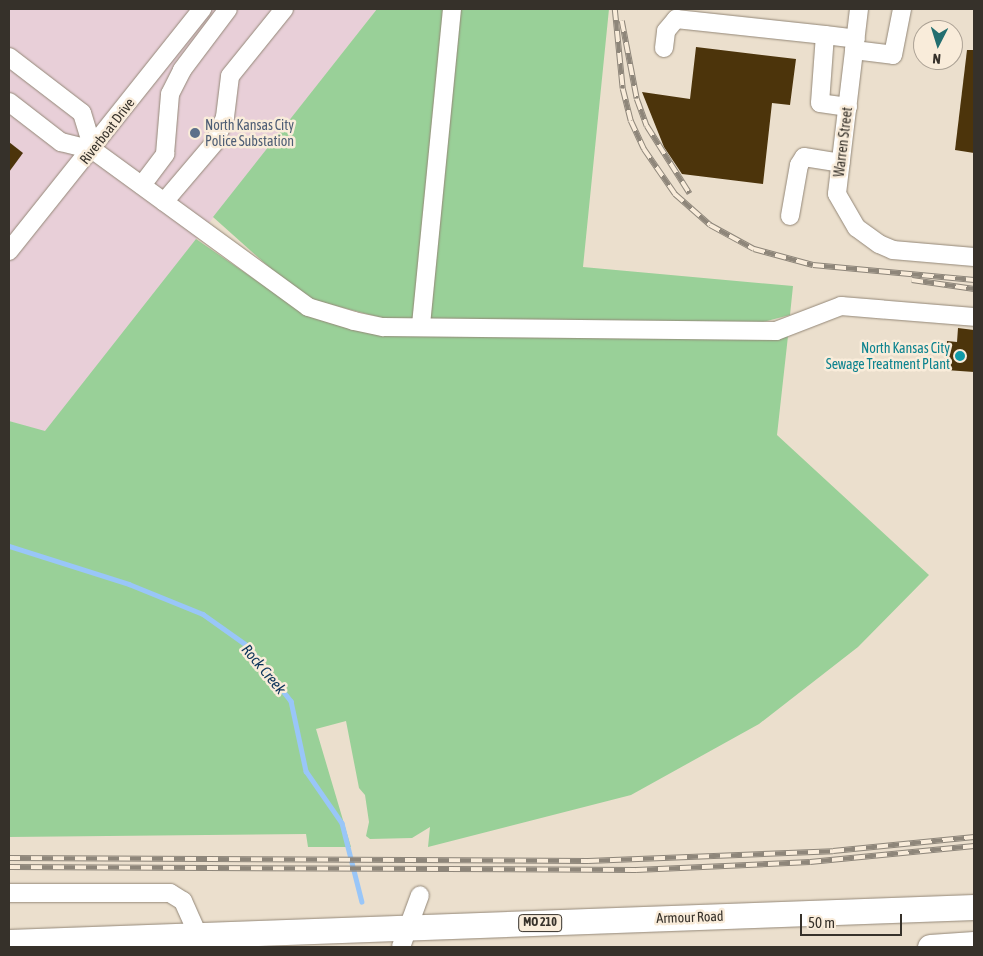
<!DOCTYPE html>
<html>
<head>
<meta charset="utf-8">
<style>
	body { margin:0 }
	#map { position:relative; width:983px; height:956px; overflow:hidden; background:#ebdfcd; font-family:"Asap Condensed",sans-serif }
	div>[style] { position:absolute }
	.commercial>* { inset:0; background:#e8cfd8 }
	.green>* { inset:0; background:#99d098 }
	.stream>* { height:4.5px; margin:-2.25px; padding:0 2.25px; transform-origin:2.25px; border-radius:2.25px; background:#99c6f8 }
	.building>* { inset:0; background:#4c340b }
	.roads { filter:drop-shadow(0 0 1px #938777) drop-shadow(0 0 1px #938777) }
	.minor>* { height:18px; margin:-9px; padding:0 9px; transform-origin:9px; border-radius:9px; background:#fff }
	.highway>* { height:25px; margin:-12.5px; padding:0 12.5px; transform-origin:12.5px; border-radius:12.5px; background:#fff }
	.rail>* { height:5.5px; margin-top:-2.75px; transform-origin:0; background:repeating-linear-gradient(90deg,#f9ecda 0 11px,#8e867a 0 22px); box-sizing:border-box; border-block:1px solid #8e867a }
	.dots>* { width:14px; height:14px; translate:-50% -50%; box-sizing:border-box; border:2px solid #f9ecda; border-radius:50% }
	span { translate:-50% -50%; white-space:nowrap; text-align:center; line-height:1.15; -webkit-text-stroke:5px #f9ecda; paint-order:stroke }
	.shield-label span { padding:1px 4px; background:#f9ecda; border:1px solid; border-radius:4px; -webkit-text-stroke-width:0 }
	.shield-label { font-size:12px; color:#36312a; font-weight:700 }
	.service-label { font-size:14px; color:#4e5e75 }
	.left { translate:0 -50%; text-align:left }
	.street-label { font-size:14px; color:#36312a }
	.culture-label { font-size:14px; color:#0d838f }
	.right { translate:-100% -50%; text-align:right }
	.water-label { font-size:15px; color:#0b335a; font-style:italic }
	.frame { position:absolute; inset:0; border:10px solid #36312a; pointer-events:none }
	.north { position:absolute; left:913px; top:20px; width:50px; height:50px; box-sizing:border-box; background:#f9ecda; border:1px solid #aba194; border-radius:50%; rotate:185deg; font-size:14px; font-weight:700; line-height:20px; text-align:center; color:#36312a }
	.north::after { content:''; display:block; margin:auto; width:18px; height:22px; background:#236f70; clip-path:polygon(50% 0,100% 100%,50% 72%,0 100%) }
	.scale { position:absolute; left:800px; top:914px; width:102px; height:22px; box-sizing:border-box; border:2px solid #36312a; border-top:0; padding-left:6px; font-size:15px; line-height:18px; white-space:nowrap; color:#36312a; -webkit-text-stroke:4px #f9ecda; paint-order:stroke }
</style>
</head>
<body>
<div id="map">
	<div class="commercial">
		<i style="clip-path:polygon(9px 9px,377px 9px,45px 432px,9px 421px)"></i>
	</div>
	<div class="green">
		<i style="clip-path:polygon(377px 9px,609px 9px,583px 267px,793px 286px,790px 315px,755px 324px,386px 319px,306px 298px,288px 284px,213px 217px)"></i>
		<i style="clip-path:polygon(196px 239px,308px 316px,353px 330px,402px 336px,788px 336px,777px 435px,929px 575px,858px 647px,759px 724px,631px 795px,428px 847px,430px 827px,412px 838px,370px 839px,366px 836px,369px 822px,365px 795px,359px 788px,346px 721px,316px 729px,351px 847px,308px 847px,306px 834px,9px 837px,9px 421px,45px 431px)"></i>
	</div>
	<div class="stream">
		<i style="left:9px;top:546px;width:126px;rotate:17.6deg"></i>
		<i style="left:129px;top:584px;width:80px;rotate:22.1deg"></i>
		<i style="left:203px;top:614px;width:55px;rotate:35.4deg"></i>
		<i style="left:248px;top:646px;width:70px;rotate:52deg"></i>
		<i style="left:291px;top:701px;width:72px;rotate:77.9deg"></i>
		<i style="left:306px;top:771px;width:63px;rotate:55.3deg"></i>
		<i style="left:342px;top:823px;width:81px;rotate:75.8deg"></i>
	</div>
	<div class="building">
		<i style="clip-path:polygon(696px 47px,796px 59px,790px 105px,772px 103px,763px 184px,682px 174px,664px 147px,642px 92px,690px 99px)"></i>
		<i style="clip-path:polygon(967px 50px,974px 50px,974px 153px,955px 150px)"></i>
		<i style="clip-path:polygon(9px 142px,23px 153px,9px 172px)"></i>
		<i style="clip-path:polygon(958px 328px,974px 330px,974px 372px,946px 370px,947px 341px,957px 342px)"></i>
	</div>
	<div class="roads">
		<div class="minor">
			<i style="left:859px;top:9px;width:186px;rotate:96.8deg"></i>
			<i style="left:837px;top:194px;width:39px;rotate:60deg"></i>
			<i style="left:857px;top:228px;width:27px;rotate:36deg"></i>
			<i style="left:879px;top:244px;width:15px;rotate:23deg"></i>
			<i style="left:893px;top:250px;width:81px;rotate:4.9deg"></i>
			<i style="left:664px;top:48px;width:17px;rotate:-83deg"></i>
			<i style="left:666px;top:31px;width:16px;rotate:-50deg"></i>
			<i style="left:676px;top:19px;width:150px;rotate:6.1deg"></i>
			<i style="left:854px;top:50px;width:39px;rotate:7deg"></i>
			<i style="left:893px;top:55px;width:47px;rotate:-78.9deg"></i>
			<i style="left:9px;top:57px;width:92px;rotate:37.5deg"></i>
			<i style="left:82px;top:113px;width:39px;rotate:73deg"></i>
			<i style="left:9px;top:102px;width:66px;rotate:37.6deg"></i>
			<i style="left:61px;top:142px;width:33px;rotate:14deg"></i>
			<i style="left:93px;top:150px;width:266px;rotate:36.1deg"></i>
			<i style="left:308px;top:307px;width:48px;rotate:16.9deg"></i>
			<i style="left:354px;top:321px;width:30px;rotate:12deg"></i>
			<i style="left:383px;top:327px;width:393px;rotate:0.6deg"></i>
			<i style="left:776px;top:331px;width:70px;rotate:-21deg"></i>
			<i style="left:841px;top:306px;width:133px;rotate:4.7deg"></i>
			<i style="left:848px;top:107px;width:28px;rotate:-172deg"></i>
			<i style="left:820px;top:103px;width:68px;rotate:-85.8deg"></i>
			<i style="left:825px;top:35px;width:31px;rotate:7deg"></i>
			<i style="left:142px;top:185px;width:39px;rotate:-53deg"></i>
			<i style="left:165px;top:154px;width:60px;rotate:-85.2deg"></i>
			<i style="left:170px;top:94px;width:27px;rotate:-63deg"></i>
			<i style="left:182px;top:70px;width:76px;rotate:-53deg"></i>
			<i style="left:164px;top:202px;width:79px;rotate:-49.6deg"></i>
			<i style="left:215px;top:142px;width:27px;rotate:-68deg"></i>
			<i style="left:225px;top:117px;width:41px;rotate:-83deg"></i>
			<i style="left:230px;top:76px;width:86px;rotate:-51.1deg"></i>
			<i style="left:790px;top:216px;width:52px;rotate:-80deg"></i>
			<i style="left:799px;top:165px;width:9px;rotate:-58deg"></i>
			<i style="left:804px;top:157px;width:37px;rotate:9deg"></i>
			<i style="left:9px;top:251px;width:310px;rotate:-51.4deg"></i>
			<i style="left:421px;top:325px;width:318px;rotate:-84.4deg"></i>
			<i style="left:9px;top:893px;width:161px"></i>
			<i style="left:170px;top:893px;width:15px;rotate:32deg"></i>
			<i style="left:183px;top:901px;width:36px;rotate:66deg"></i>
			<i style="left:401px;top:947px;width:55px;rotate:-69.9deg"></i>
		</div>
		<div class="highway">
			<i style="left:9px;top:942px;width:966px;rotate:-2.08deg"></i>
			<i style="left:930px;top:947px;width:44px;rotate:-3.9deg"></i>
		</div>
	</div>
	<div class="rail">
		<i style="left:615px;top:9px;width:80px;rotate:84.3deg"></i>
		<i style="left:623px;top:89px;width:33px;rotate:76deg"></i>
		<i style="left:631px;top:121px;width:31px;rotate:65deg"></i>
		<i style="left:644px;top:149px;width:55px;rotate:55.4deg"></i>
		<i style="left:675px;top:194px;width:47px;rotate:41.5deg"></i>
		<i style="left:710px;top:225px;width:50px;rotate:28.6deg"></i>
		<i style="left:754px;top:249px;width:61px;rotate:15.2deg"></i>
		<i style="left:813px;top:265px;width:162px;rotate:5.3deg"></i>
		<i style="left:622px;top:21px;width:79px;rotate:79.1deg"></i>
		<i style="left:637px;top:99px;width:29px;rotate:70deg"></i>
		<i style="left:647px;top:126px;width:80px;rotate:57.7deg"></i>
		<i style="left:912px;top:280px;width:63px;rotate:8.3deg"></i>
		<i style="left:9px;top:858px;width:579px;rotate:0.3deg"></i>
		<i style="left:588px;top:861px;width:245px;rotate:-2.3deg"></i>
		<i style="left:833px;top:851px;width:142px;rotate:-5.7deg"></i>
		<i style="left:9px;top:867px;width:627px;rotate:0.27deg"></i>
		<i style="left:636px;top:870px;width:174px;rotate:-2.6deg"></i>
		<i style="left:810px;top:862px;width:165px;rotate:-5.6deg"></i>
	</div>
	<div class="dots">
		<i style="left:195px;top:133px;background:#5c6f8a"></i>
		<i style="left:960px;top:356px;background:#0f9aa8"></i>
	</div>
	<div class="shield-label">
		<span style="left:540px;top:923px">MO 210</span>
	</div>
	<div class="service-label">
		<span class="left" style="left:205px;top:133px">North Kansas City<br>Police Substation</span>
	</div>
	<div class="street-label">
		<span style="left:107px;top:131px;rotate:-52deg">Riverboat Drive</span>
		<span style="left:843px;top:142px;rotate:-83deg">Warren Street</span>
		<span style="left:690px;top:917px;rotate:-2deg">Armour Road</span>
	</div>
	<div class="culture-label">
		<span class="right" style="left:950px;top:356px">North Kansas City<br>Sewage Treatment Plant</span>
	</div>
	<div class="water-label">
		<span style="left:264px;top:669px;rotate:50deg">Rock Creek</span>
	</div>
	<div class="frame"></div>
	<div class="north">N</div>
	<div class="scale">50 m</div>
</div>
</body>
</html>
